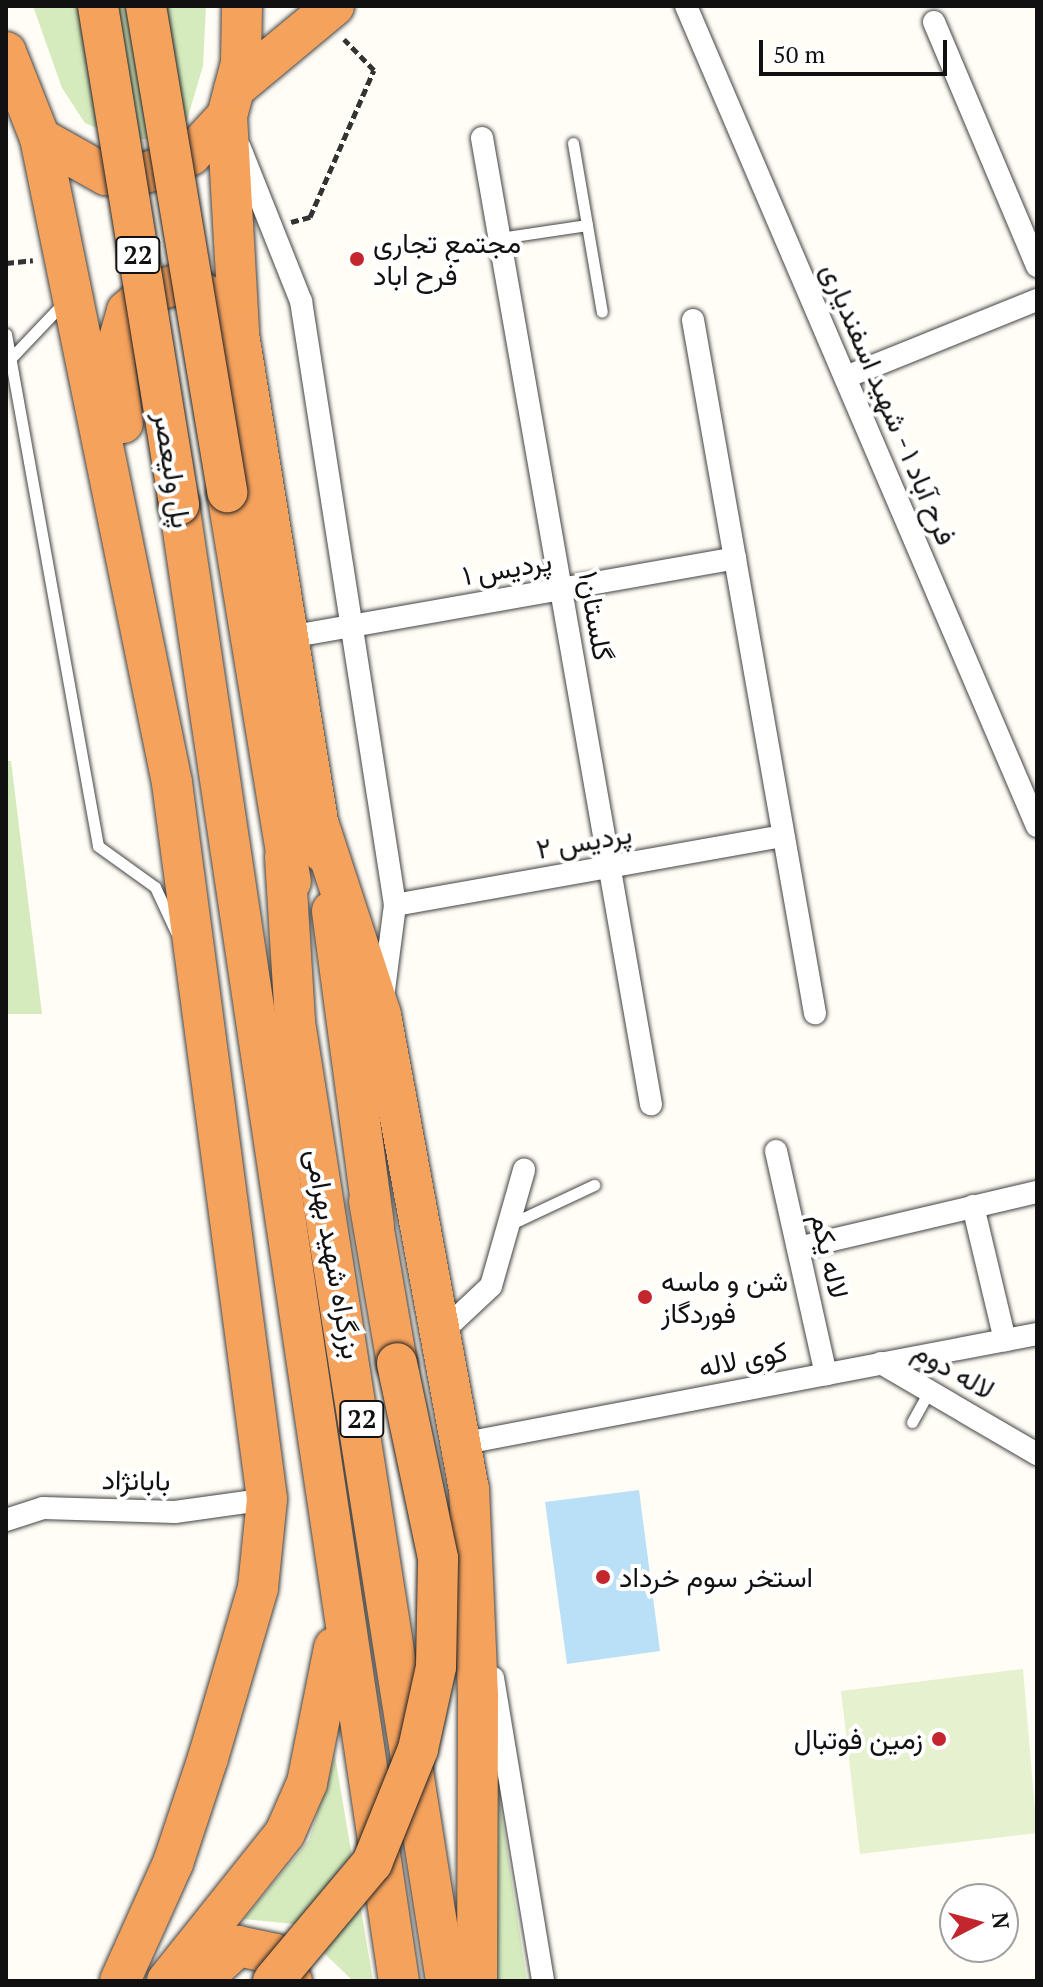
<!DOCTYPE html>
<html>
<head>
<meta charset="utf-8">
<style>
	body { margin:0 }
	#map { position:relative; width:1043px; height:1987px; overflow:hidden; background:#fffdf5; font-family:"PT Serif",Vazirmatn,serif }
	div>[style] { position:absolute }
	.green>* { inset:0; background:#d5ebbd }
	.pitch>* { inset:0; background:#e6f2cf }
	.water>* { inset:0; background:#b9e0f7 }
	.path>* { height:5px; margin-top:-2.5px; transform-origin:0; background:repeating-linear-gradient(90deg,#333 0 8px,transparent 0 12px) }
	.roads { filter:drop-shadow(0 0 2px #444) drop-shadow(0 0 2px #444) }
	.lane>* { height:11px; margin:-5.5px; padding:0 5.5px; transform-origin:5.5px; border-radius:5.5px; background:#fff }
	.street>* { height:22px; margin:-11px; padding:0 11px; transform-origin:11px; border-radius:11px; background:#fff }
	.highway>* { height:40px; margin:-20px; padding:0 20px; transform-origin:20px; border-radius:20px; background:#f5a25d }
	.bridges { filter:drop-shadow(0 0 2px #222) drop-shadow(0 0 2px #222) }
	.highway-bridge>* { height:40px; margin:-20px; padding:0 20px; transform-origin:20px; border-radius:20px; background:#f5a25d }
	.dots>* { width:22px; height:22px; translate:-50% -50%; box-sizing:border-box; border:4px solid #fff; border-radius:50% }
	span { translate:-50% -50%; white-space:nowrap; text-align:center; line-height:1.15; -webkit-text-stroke:8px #fff; paint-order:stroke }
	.shield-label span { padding:2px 6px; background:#fff; border:2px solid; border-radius:6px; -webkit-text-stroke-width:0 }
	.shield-label { font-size:26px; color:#111; font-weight:700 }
	.poi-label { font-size:28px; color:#111 }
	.left { translate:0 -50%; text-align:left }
	.right { translate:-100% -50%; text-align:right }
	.street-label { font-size:28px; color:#111 }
	.frame { position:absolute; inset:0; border:8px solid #111; pointer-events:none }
	.north { position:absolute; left:939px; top:1883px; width:80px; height:80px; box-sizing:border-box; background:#fff; border:2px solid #a0a0a0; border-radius:50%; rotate:84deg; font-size:22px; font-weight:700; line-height:32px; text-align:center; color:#111 }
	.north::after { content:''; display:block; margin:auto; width:28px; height:36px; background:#c4262e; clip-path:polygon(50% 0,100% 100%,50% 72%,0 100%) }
	.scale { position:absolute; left:759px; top:40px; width:188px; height:36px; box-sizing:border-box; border:4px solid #111; border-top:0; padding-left:10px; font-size:24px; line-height:28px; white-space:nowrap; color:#111; -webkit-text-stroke:6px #fff; paint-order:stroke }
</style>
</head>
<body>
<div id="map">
	<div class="green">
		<i style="clip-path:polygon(33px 6px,206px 6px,203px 66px,187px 120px,159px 140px,120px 138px,85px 123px,62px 88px)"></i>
		<i style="clip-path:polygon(6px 761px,11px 761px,42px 1014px,6px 1014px)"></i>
		<i style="clip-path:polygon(492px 1752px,527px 1981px,484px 1981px)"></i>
		<i style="clip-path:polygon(335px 1756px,373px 1981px,353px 1981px,294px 1924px,244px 1919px,309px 1840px)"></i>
	</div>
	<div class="pitch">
		<i style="clip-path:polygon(1023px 1669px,1037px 1833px,860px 1854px,841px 1691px)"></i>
	</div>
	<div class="water">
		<i style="clip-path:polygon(639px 1490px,660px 1651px,567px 1664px,545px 1502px)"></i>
	</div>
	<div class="path">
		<i style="left:291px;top:222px;width:20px;rotate:-15deg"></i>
		<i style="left:310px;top:217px;width:160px;rotate:-66.5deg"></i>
		<i style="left:374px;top:70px;width:43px;rotate:-134.1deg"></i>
		<i style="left:6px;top:263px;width:27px;rotate:-6deg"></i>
	</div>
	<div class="roads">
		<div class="lane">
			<i style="left:573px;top:143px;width:171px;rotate:80.3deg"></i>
			<i style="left:500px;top:238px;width:88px;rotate:-8.5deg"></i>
			<i style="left:6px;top:334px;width:520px;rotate:79.81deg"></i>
			<i style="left:98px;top:846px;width:70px;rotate:35.7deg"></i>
			<i style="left:155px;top:887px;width:50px;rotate:65deg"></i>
			<i style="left:11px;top:358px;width:80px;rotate:-46.5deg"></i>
			<i style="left:511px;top:1224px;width:92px;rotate:-25.2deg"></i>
			<i style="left:912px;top:1422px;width:37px;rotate:-61deg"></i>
		</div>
		<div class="street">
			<i style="left:686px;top:6px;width:892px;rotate:66.83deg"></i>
			<i style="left:934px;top:22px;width:265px;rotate:67.1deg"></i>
			<i style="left:482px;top:138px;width:981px;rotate:80.08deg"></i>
			<i style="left:240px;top:148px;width:165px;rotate:68.3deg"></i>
			<i style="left:301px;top:301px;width:611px;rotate:81.15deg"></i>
			<i style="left:395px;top:905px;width:94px;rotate:97.4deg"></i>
			<i style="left:693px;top:320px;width:704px;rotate:80.02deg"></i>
			<i style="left:846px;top:377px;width:206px;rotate:-22deg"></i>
			<i style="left:289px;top:637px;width:453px;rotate:-10deg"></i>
			<i style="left:395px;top:905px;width:394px;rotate:-10.1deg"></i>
			<i style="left:776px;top:1151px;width:229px;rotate:77.4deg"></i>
			<i style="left:973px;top:1206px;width:138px;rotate:76.6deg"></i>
			<i style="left:798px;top:1248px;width:245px;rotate:-13.2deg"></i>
			<i style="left:442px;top:1332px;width:67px;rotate:-43.2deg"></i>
			<i style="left:491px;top:1286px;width:121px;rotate:-74.1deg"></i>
			<i style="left:881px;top:1363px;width:181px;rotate:30.3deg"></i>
			<i style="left:460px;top:1444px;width:587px;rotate:-10.79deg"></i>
			<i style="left:6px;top:1520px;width:39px;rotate:-18deg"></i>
			<i style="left:43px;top:1508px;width:132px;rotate:1.7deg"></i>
			<i style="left:175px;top:1512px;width:93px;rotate:-8deg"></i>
			<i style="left:493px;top:1678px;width:307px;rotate:80.6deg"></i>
		</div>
		<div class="highway">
			<i style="left:6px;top:52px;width:92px;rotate:68.4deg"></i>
			<i style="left:40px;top:138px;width:76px;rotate:29.3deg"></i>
			<i style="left:106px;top:175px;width:42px;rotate:-4.1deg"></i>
			<i style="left:148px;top:172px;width:46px;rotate:-21.6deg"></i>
			<i style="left:191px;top:155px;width:53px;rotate:-47.3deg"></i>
			<i style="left:227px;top:116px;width:55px;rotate:-75.2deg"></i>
			<i style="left:241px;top:63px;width:57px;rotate:-89deg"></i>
			<i style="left:234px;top:89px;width:130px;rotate:-39.7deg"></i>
			<i style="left:227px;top:116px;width:218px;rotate:86.8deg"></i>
			<i style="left:239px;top:334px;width:525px;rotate:80.79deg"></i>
			<i style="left:40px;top:138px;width:658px;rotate:78.43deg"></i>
			<i style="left:172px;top:783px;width:722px;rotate:82.44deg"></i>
			<i style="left:267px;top:1499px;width:89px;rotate:95.8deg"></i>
			<i style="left:258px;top:1588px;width:177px;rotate:106.4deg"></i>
			<i style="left:208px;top:1758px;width:111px;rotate:108.4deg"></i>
			<i style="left:173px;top:1863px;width:129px;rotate:114.2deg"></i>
			<i style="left:123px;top:423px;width:68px;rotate:-97.7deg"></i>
			<i style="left:114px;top:356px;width:47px;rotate:-73.9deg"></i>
			<i style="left:127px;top:311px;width:28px;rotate:-41deg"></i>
			<i style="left:148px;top:293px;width:26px;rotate:-16deg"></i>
			<i style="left:173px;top:286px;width:24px;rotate:7deg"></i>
			<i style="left:197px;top:289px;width:27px;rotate:33deg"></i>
			<i style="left:227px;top:492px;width:395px;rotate:80.7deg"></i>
			<i style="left:179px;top:504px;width:1493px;rotate:81.53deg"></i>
			<i style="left:319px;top:825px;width:200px;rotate:71.9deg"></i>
			<i style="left:381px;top:1015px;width:482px;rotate:79.5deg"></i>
			<i style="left:469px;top:1489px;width:210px;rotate:87.5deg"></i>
			<i style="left:478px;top:1699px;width:282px;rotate:90.2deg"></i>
			<i style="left:285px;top:857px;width:165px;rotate:86.5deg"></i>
			<i style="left:295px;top:1022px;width:971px;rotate:81.05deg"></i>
			<i style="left:332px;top:911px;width:317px;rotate:82.4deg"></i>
			<i style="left:369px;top:1201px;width:164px;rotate:80.2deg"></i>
			<i style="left:167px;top:1981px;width:189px;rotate:-51.4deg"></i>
			<i style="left:285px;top:1833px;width:55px;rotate:-66.3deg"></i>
			<i style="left:307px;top:1783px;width:138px;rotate:-78.7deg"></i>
			<i style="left:200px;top:1981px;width:52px;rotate:-42.6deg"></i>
			<i style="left:238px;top:1946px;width:38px;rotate:12deg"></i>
			<i style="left:275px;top:1954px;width:32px;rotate:58deg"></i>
		</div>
	</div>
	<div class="bridges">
		<div class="highway-bridge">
			<i style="left:98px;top:6px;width:505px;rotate:80.76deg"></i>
			<i style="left:146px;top:6px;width:493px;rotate:80.5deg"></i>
			<i style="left:273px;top:1981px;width:154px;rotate:-50deg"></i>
			<i style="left:372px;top:1863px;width:123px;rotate:-68deg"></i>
			<i style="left:418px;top:1749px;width:84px;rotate:-77.6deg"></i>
			<i style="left:436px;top:1667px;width:109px;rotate:-88.9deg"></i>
			<i style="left:438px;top:1558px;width:199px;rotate:-101.9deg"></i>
		</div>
	</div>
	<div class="dots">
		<i style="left:357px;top:259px;background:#c4262e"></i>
		<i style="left:645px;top:1297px;background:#c4262e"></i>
		<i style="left:603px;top:1577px;background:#c4262e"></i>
		<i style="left:939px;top:1739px;background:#c4262e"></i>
	</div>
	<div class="shield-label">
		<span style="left:138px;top:255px">22</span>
		<span style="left:362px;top:1419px">22</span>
	</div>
	<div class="poi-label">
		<span class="left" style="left:373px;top:259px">مجتمع تجاری<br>فرح اباد</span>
		<span class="left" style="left:661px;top:1297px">شن و ماسه<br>فوردگاز</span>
		<span class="left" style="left:619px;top:1577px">استخر سوم خرداد</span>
		<span class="right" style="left:923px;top:1739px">زمین فوتبال</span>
	</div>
	<div class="street-label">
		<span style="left:889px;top:404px;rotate:67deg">فرح آباد ۱ - شهید اسفندیاری</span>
		<span style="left:173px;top:470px;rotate:81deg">پل ولیعصر</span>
		<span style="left:507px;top:568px;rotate:-10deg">پردیس ۱</span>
		<span style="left:596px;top:616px;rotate:80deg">گلستان۱</span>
		<span style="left:584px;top:841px;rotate:-10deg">پردیس ۲</span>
		<span style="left:334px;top:1254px;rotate:80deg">بزرگراه شهید بهرامی</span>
		<span style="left:830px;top:1256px;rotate:77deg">لاله یکم</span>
		<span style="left:743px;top:1359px;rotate:-11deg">کوی لاله</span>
		<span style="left:954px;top:1370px;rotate:30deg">لاله دوم</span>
		<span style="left:136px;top:1480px;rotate:1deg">بابانژاد</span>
	</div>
	<div class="frame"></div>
	<div class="north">N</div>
	<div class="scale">50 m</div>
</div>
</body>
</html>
